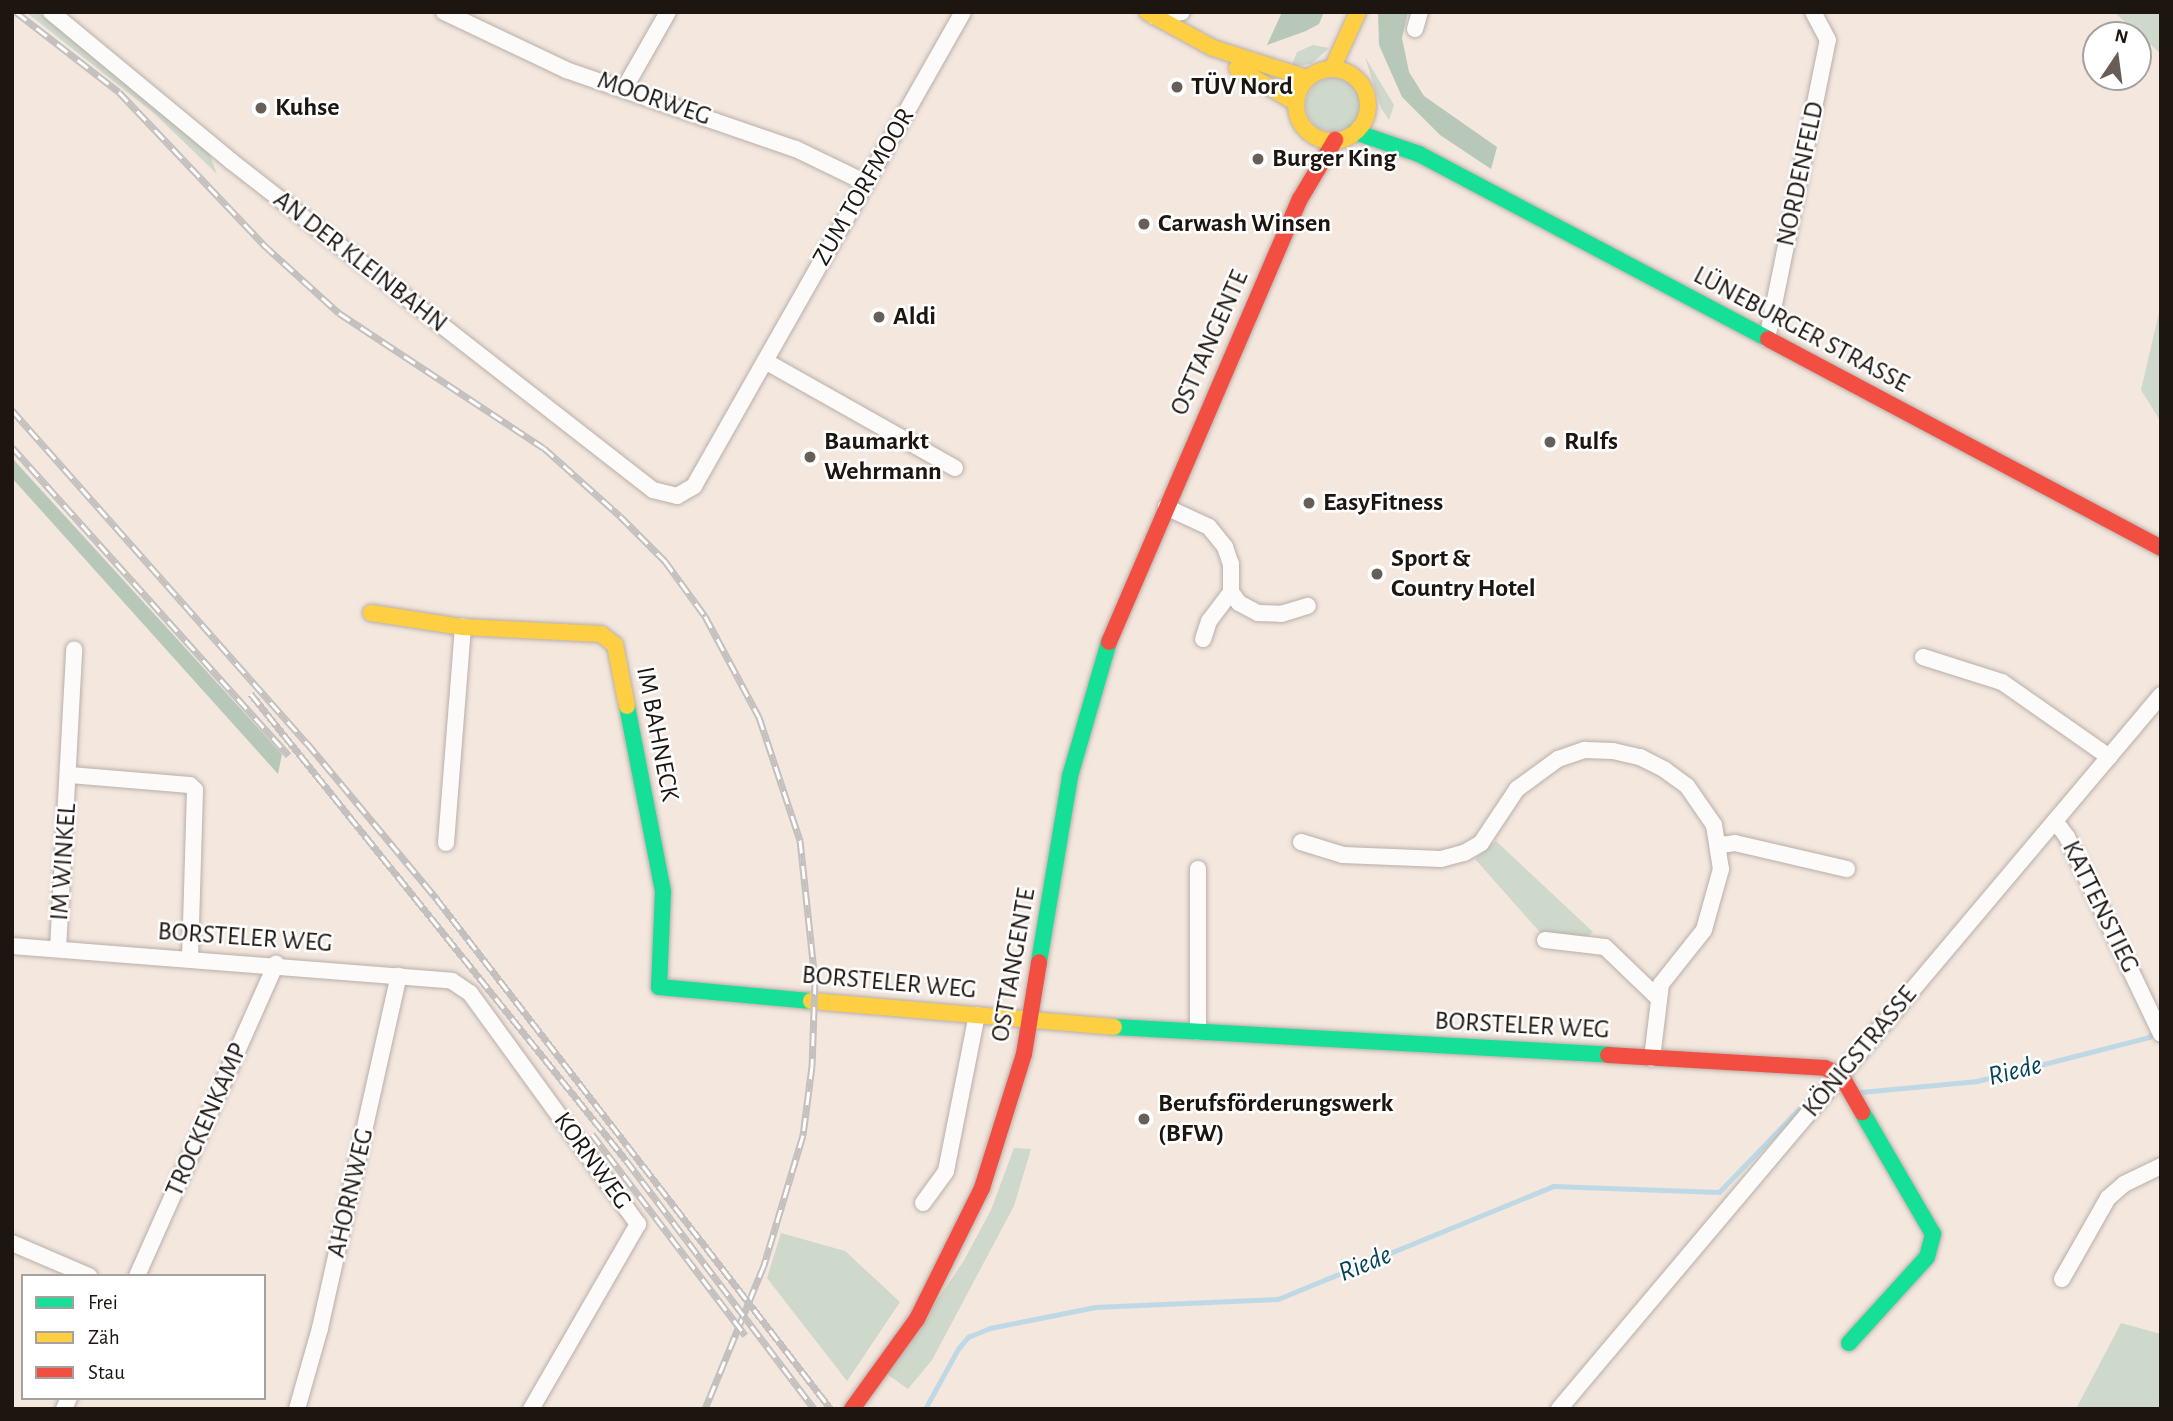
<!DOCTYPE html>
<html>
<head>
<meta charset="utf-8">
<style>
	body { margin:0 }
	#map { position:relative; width:2173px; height:1421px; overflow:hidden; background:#f3e7de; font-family:"Alegreya Sans",sans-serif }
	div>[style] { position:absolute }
	.green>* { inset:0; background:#ced8cb }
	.round { border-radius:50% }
	.forest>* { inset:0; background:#b7c8b8 }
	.stream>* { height:4.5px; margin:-2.25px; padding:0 2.25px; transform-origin:2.25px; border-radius:2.25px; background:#bed9e5 }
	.roads { filter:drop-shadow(0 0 2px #b9afa9) drop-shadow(0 0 2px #b9afa9) }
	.street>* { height:16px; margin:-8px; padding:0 8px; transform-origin:8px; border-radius:8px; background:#fdfbfa }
	.fast>* { height:16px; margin:-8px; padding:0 8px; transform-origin:8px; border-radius:8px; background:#16e098 }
	.slow>* { height:16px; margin:-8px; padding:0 8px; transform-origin:8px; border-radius:8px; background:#ffcf43 }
	.slow>.ring { margin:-8px; padding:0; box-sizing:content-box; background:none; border:16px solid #ffcf43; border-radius:50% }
	.jam>* { height:16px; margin:-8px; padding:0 8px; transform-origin:8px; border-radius:8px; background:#f24e42 }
	.rail>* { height:7px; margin-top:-3.5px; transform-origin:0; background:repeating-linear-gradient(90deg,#fff 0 13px,#c3c0be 0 26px); box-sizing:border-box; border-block:2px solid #c3c0be }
	.dots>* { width:19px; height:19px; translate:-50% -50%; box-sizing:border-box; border:4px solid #fff; border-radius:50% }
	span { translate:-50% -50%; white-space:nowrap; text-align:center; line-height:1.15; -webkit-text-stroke:5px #fff; paint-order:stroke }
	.poi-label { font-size:26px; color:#1d1510; font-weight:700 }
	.left { translate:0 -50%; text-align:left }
	.street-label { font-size:26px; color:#1d1510 }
	.water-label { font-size:28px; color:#064359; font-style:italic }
	.frame { position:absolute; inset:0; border:14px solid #1d1510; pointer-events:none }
	.legend { position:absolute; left:21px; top:1274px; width:245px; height:126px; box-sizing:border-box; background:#fff; border:2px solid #a5a19f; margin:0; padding:9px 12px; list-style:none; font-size:21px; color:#1d1510 }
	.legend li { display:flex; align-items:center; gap:14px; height:35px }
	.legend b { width:35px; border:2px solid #a5a19f }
	.north { position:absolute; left:2082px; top:21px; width:70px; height:70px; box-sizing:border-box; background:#fff; border:2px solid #a5a19f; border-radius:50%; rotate:13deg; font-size:19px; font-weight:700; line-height:28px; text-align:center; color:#1d1510 }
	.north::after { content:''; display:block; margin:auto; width:24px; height:32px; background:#685e58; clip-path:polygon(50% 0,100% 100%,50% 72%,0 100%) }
</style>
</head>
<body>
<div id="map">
	<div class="green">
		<i style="clip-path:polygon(26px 12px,38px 12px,153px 103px,207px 148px,217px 174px,155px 114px)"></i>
		<i style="clip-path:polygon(2114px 12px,2161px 12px,2161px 54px)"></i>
		<i style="clip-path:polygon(1313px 45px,1329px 48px,1311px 64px,1291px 67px,1297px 52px)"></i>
		<i style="clip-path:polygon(1365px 57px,1394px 105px,1389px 120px,1381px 108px)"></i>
		<i class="round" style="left:1306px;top:78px;width:54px;height:54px"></i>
		<i style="clip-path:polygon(2161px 304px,2161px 422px,2141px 390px)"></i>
		<i style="clip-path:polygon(1496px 841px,1593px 932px,1583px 940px,1545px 938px,1475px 859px)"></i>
		<i style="clip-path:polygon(1014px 1148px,1031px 1149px,1014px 1206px,932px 1360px,908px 1389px,887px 1374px,963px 1262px,991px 1210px)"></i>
		<i style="clip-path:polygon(781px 1233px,845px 1251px,900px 1302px,847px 1381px,767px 1278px)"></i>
		<i style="clip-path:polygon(2121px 1323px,2161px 1334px,2161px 1409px,2076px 1409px)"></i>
	</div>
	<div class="forest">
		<i style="clip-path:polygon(1282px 12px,1324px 12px,1319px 24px,1306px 31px,1267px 45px)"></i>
		<i style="clip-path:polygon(1378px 12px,1408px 12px,1402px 38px,1409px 72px,1424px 96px,1497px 147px,1491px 169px,1440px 135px,1402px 97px,1379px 45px)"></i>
		<i style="clip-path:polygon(12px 458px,282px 754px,278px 774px,12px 478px)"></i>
	</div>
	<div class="stream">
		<i style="left:1861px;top:1092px;width:117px;rotate:-5.4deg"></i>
		<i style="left:1977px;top:1081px;width:178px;rotate:-14.3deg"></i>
		<i style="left:2149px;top:1037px;width:8px;rotate:-50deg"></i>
		<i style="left:925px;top:1409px;width:68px;rotate:-61.2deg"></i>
		<i style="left:958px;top:1349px;width:16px;rotate:-50deg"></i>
		<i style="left:968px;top:1337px;width:24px;rotate:-22deg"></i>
		<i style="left:990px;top:1328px;width:107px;rotate:-11.3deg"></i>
		<i style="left:1095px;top:1307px;width:183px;rotate:-2.5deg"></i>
		<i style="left:1278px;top:1299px;width:297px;rotate:-22.3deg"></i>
		<i style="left:1553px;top:1186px;width:166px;rotate:2.1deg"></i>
		<i style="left:1719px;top:1192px;width:121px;rotate:-46deg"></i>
	</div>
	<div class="roads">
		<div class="street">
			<i style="left:51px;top:12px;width:234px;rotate:39.6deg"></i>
			<i style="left:231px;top:161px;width:535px;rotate:37.94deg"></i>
			<i style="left:653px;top:490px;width:25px;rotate:14deg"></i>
			<i style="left:677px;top:496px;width:20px;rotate:-30deg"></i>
			<i style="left:694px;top:486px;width:545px;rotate:-60.42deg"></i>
			<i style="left:444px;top:12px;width:135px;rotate:25.4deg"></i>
			<i style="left:566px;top:70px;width:243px;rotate:19deg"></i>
			<i style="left:796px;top:149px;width:78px;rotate:25.9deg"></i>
			<i style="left:1154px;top:16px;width:28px;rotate:-8deg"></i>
			<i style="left:1415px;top:29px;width:18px;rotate:-74deg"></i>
			<i style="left:624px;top:89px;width:89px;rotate:-60.3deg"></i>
			<i style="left:1767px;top:339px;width:305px;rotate:-78.5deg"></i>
			<i style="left:1828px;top:40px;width:32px;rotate:-118deg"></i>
			<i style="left:765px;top:361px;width:218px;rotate:29.4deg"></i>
			<i style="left:1166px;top:507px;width:47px;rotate:24.9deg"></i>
			<i style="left:1209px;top:527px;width:26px;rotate:51deg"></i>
			<i style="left:1225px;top:547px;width:18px;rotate:71deg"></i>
			<i style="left:1231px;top:564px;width:28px;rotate:90deg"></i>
			<i style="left:1231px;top:592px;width:36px;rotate:127deg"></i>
			<i style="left:1209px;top:621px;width:19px;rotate:108deg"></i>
			<i style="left:1231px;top:592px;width:14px;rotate:54deg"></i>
			<i style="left:1239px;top:603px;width:21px;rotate:28deg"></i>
			<i style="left:1258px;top:613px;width:23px;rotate:2deg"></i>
			<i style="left:1281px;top:614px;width:28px;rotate:-17deg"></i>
			<i style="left:1923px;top:657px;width:83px;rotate:17.6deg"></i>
			<i style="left:2002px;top:682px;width:131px;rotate:35deg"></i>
			<i style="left:70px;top:775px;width:120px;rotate:4.8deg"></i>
			<i style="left:190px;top:785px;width:7px;rotate:45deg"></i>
			<i style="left:195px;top:790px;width:168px;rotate:91.7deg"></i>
			<i style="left:2055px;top:821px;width:20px;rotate:53deg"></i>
			<i style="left:2067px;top:837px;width:218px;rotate:64.5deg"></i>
			<i style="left:1301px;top:842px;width:44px;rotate:17.2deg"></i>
			<i style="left:1343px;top:855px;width:98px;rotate:2.3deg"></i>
			<i style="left:1441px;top:859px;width:24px;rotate:-15deg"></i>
			<i style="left:1464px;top:853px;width:20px;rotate:-30deg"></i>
			<i style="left:1481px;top:843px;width:65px;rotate:-56.3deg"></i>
			<i style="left:1517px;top:789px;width:51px;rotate:-36.2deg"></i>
			<i style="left:1558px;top:759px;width:28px;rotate:-19deg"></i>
			<i style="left:1584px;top:750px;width:29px;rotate:2deg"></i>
			<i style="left:1613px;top:751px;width:28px;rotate:13deg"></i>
			<i style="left:1640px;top:757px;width:28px;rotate:27deg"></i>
			<i style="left:1665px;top:770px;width:27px;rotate:36deg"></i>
			<i style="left:1687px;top:786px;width:47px;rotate:55.3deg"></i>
			<i style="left:1714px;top:825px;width:45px;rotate:81deg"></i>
			<i style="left:1721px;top:869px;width:63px;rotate:105.6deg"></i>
			<i style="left:1704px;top:930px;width:69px;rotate:128.5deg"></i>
			<i style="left:1661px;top:984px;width:75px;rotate:96.9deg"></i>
			<i style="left:446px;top:843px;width:217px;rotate:-85.5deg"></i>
			<i style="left:1721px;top:845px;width:14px;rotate:-8deg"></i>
			<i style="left:1735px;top:843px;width:115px;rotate:13.1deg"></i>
			<i style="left:1198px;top:869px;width:163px;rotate:90deg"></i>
			<i style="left:1545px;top:940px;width:60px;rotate:6.7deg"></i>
			<i style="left:1605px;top:947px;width:74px;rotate:43.9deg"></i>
			<i style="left:12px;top:946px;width:441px;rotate:4.5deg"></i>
			<i style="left:452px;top:981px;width:22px;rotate:34deg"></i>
			<i style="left:470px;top:993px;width:286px;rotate:54deg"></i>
			<i style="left:638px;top:1224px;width:214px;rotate:120deg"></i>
			<i style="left:58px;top:949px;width:300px;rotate:-86.9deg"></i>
			<i style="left:923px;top:1203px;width:39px;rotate:-54deg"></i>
			<i style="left:946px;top:1171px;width:159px;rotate:-78.8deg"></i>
			<i style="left:12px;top:1243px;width:84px;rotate:23.2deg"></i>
			<i style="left:137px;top:1276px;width:342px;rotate:-66deg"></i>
			<i style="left:2062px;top:1279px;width:93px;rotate:-60.4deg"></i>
			<i style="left:2108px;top:1198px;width:21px;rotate:-41deg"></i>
			<i style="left:2124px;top:1184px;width:41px;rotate:-25.9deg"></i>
			<i style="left:64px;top:1409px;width:12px;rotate:-66deg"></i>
			<i style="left:297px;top:1409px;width:84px;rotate:-74.1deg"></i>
			<i style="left:320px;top:1328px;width:361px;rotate:-77.4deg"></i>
			<i style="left:1559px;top:1409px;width:934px;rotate:-49.86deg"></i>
		</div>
		<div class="fast">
			<i style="left:1355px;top:132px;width:68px;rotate:19deg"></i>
			<i style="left:1419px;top:154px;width:395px;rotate:27.9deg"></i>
			<i style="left:627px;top:706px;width:189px;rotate:79deg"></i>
			<i style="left:663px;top:892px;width:95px;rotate:92.4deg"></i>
			<i style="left:659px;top:987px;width:153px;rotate:5.3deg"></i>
			<i style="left:1039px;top:962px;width:189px;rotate:-80.5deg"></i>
			<i style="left:1070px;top:776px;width:140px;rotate:-73.8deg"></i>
			<i style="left:1114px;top:1027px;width:495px;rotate:3.2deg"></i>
			<i style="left:1849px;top:1343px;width:116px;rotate:-47.8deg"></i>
			<i style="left:1927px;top:1257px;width:24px;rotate:-75deg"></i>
			<i style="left:1933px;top:1234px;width:141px;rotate:-120.2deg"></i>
		</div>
		<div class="slow">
			<i style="left:1147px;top:12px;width:75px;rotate:28.6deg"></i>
			<i style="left:1213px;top:48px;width:99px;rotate:17.7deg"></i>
			<i style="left:1237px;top:68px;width:69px;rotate:30.7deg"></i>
			<i style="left:1332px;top:69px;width:63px;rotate:-65.5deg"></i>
			<i class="ring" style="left:1296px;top:69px;width:56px;height:56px"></i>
			<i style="left:371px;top:613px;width:93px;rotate:8.7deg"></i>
			<i style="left:463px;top:627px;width:138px;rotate:2.9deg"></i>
			<i style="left:601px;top:634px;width:18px;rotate:38deg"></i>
			<i style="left:615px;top:645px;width:62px;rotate:78.9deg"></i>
			<i style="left:811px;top:1001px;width:304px;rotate:4.9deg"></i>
		</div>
		<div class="jam">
			<i style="left:1768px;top:339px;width:445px;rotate:28deg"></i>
			<i style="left:1109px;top:642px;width:482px;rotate:-66.7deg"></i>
			<i style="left:1300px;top:199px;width:69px;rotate:-59.3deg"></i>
			<i style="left:1608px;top:1055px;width:217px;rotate:3.4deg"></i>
			<i style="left:1825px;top:1068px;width:17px;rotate:24deg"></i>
			<i style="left:1841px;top:1075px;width:43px;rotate:60.4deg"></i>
			<i style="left:852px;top:1409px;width:111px;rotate:-54.2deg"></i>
			<i style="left:917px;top:1319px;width:146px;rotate:-63.6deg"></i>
			<i style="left:982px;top:1188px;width:140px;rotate:-72.6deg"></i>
			<i style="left:1024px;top:1054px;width:93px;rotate:-80.7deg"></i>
		</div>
	</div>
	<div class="rail">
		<i style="left:16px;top:12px;width:130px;rotate:37.8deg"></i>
		<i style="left:119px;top:92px;width:211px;rotate:46.5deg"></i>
		<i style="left:264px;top:245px;width:101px;rotate:42.2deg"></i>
		<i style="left:339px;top:313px;width:245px;rotate:33.4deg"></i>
		<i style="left:544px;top:448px;width:102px;rotate:41.8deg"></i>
		<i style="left:620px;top:516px;width:64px;rotate:45deg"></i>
		<i style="left:665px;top:561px;width:68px;rotate:54deg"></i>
		<i style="left:705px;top:616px;width:115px;rotate:61.9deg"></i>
		<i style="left:759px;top:717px;width:130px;rotate:71.6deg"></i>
		<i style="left:800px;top:840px;width:142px;rotate:83.9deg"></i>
		<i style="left:815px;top:981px;width:85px;rotate:92deg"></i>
		<i style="left:812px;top:1066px;width:70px;rotate:97.4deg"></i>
		<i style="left:803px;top:1135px;width:136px;rotate:106.7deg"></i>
		<i style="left:764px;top:1265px;width:156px;rotate:112.3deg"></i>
		<i style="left:12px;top:410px;width:445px;rotate:48.5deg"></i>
		<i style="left:307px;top:743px;width:202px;rotate:50.2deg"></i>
		<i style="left:436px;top:898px;width:646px;rotate:52.3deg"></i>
		<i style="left:12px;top:447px;width:414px;rotate:48.1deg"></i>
		<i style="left:251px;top:694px;width:598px;rotate:51.18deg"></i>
		<i style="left:626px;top:1160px;width:312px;rotate:52.9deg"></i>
		<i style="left:592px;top:1134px;width:253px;rotate:52.7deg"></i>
	</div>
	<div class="dots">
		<i style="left:1177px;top:87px;background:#685e58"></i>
		<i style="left:261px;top:108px;background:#685e58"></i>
		<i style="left:1258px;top:159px;background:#685e58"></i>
		<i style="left:1144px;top:224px;background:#685e58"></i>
		<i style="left:879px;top:317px;background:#685e58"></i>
		<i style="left:1550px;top:442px;background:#685e58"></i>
		<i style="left:810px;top:457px;background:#685e58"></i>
		<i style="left:1309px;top:503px;background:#685e58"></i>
		<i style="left:1377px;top:574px;background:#685e58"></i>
		<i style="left:1144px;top:1119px;background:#685e58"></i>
	</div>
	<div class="poi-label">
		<span class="left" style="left:1191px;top:87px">TÜV Nord</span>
		<span class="left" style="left:275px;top:108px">Kuhse</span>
		<span class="left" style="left:1272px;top:159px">Burger King</span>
		<span class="left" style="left:1158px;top:224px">Carwash Winsen</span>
		<span class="left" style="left:893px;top:317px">Aldi</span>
		<span class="left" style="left:824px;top:457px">Baumarkt<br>Wehrmann</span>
		<span class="left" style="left:1564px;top:442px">Rulfs</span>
		<span class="left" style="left:1323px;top:503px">EasyFitness</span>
		<span class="left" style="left:1391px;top:574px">Sport &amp;<br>Country Hotel</span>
		<span class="left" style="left:1158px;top:1119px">Berufsförderungswerk<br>(BFW)</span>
	</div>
	<div class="street-label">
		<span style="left:654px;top:99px;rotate:19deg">MOORWEG</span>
		<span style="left:1801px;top:174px;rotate:-78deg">NORDENFELD</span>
		<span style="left:864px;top:187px;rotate:-60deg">ZUM TORFMOOR</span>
		<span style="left:360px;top:262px;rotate:38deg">AN DER KLEINBAHN</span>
		<span style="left:1801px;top:330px;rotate:28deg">LÜNEBURGER STRASSE</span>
		<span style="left:1210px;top:343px;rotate:-66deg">OSTTANGENTE</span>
		<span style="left:657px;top:734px;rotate:79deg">IM BAHNECK</span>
		<span style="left:64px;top:862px;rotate:-86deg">IM WINKEL</span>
		<span style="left:2100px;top:907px;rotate:64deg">KATTENSTIEG</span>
		<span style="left:245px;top:938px;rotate:4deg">BORSTELER WEG</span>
		<span style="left:1014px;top:965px;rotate:-80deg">OSTTANGENTE</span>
		<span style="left:889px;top:983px;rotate:5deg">BORSTELER WEG</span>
		<span style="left:1522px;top:1026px;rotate:3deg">BORSTELER WEG</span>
		<span style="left:1860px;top:1052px;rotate:-50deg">KÖNIGSTRASSE</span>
		<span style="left:207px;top:1120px;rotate:-66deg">TROCKENKAMP</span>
		<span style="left:592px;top:1161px;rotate:54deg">KORNWEG</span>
		<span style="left:351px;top:1193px;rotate:-77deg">AHORNWEG</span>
	</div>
	<div class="water-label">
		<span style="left:2015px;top:1071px;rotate:-14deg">Riede</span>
		<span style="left:1365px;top:1264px;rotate:-22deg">Riede</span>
	</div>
	<div class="frame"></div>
	<ul class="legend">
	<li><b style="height:9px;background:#16e098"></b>Frei</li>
	<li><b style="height:9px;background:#ffcf43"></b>Zäh</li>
	<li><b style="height:9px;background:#f24e42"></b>Stau</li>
	</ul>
	<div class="north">N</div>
</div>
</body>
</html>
